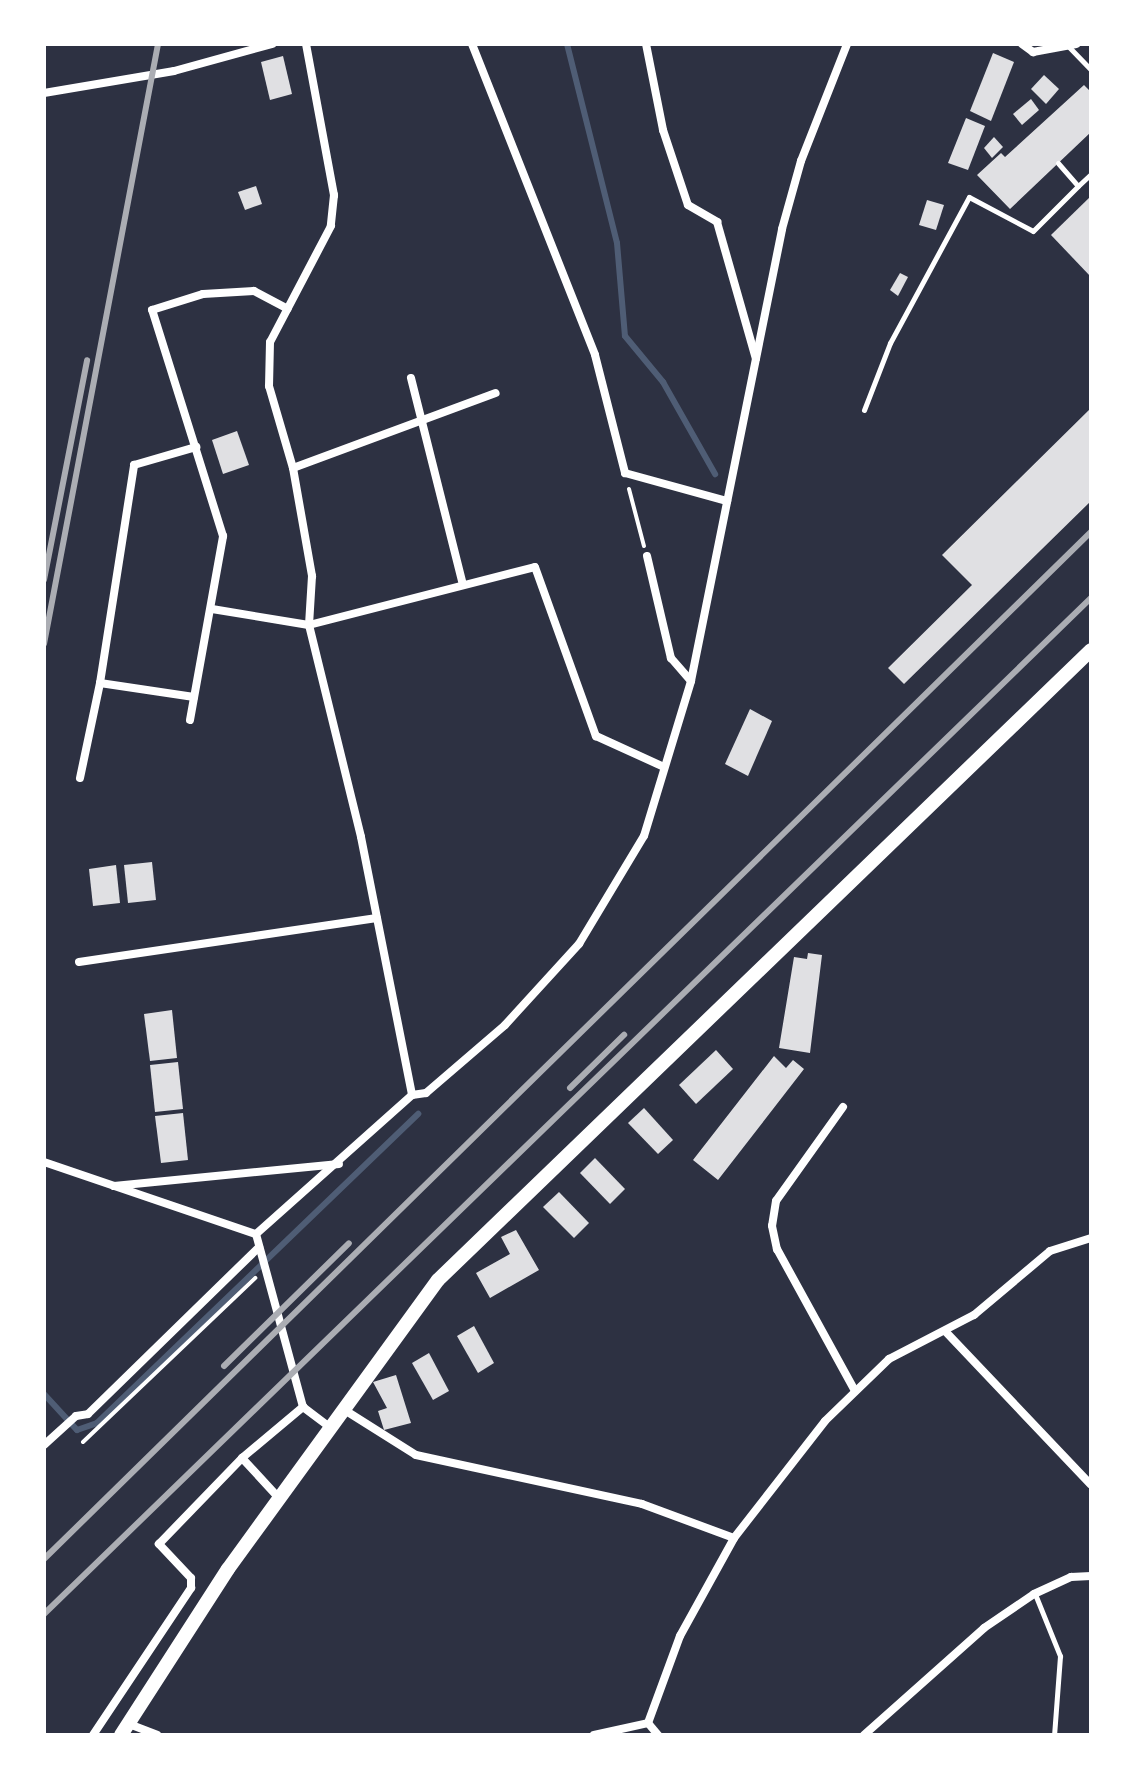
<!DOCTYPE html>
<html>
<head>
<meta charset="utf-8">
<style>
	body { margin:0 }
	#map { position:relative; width:1135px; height:1779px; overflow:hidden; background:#2d3142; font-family:"DejaVu Sans",sans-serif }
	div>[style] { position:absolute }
	.stream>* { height:6px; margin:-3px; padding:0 3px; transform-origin:3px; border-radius:3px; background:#4f5d75 }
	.building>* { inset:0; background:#e0e0e3 }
	.path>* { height:4px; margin:-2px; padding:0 2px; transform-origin:2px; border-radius:2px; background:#fff }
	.service>* { height:5px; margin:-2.5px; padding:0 2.5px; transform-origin:2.5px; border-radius:2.5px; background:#fff }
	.minor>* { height:8px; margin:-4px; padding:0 4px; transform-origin:4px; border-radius:4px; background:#fff }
	.tertiary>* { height:14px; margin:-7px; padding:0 7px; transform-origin:7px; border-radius:7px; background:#fff }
	.rail>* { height:6px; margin:-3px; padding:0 3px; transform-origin:3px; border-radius:3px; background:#abadb3 }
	span { translate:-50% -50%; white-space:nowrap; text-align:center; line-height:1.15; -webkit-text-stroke:6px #fff; paint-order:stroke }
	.frame { position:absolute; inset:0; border:46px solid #fff; pointer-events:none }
</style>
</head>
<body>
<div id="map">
	<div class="stream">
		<i style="left:567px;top:44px;width:205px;rotate:75.9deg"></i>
		<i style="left:617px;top:243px;width:93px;rotate:85.1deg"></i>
		<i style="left:625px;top:336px;width:60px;rotate:50.4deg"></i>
		<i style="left:663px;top:382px;width:106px;rotate:60.5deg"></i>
		<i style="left:44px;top:1394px;width:49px;rotate:47.5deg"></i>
		<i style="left:77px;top:1430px;width:21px;rotate:-19deg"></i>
		<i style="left:97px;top:1423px;width:446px;rotate:-43.9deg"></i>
	</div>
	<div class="building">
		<i style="clip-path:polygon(993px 53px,1014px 62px,991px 121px,970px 111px)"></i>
		<i style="clip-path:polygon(283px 56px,292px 94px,270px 100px,261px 62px)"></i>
		<i style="clip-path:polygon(1044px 75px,1059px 89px,1046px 104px,1031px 89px)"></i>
		<i style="clip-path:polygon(1084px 85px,1091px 92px,1091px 132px,1010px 209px,977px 175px,1001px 153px,1005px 157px)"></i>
		<i style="clip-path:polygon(1031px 99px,1039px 110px,1022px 125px,1013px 114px)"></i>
		<i style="clip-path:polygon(966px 118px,985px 126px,968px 170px,948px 163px)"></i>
		<i style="clip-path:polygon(994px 137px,1003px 147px,992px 158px,984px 148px)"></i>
		<i style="clip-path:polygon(256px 186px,262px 204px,245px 210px,238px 192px)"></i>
		<i style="clip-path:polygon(1091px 196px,1091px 277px,1051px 235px)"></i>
		<i style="clip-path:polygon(927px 200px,944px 205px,936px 230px,919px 225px)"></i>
		<i style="clip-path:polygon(900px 273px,908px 277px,898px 296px,890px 290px)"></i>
		<i style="clip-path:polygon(1091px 408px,1091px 501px,904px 684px,888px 668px,972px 585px,942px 555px)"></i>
		<i style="clip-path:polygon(237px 431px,249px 465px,223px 474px,212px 440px)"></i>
		<i style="clip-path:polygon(750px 709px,772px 721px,748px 776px,725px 764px)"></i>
		<i style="clip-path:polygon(152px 862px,156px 900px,128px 903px,124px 865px)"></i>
		<i style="clip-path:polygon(116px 865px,120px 903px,93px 906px,89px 869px)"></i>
		<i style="clip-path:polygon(808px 953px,822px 955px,810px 1053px,779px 1048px,794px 957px,807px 959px)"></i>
		<i style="clip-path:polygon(172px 1010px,177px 1058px,150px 1061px,144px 1014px)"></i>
		<i style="clip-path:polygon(716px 1050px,733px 1069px,696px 1104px,679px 1085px)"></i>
		<i style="clip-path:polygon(774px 1056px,786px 1068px,793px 1060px,804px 1069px,718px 1180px,693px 1160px)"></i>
		<i style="clip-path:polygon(178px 1062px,183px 1109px,155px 1112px,150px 1065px)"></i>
		<i style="clip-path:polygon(644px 1108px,673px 1140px,658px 1154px,628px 1123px)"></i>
		<i style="clip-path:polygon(183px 1113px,188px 1160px,161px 1163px,155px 1116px)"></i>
		<i style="clip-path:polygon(595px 1158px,625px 1189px,610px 1204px,580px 1173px)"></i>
		<i style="clip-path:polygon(559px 1192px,589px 1223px,574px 1238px,543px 1207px)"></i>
		<i style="clip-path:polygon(516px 1230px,539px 1270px,490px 1298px,476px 1273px,510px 1254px,501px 1237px)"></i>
		<i style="clip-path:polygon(474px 1326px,494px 1363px,478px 1373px,457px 1336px)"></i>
		<i style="clip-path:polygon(429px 1353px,449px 1391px,433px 1400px,412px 1363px)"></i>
		<i style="clip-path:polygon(396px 1375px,411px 1423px,384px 1430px,378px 1411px,387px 1408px,373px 1382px)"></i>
	</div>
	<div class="path">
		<i style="left:629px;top:489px;width:59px;rotate:75.3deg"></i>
		<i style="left:83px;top:1442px;width:238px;rotate:-43.6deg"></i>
	</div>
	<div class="service">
		<i style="left:1069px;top:47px;width:32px;rotate:46deg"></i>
		<i style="left:1058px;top:163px;width:30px;rotate:49deg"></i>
		<i style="left:1078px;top:186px;width:18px;rotate:-43deg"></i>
		<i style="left:864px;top:410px;width:72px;rotate:-68.8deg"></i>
		<i style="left:890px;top:343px;width:166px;rotate:-61.6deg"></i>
		<i style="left:969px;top:197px;width:72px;rotate:28deg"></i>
		<i style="left:1033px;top:231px;width:64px;rotate:-45deg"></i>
		<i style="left:1035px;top:1594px;width:67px;rotate:68deg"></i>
		<i style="left:1060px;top:1656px;width:79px;rotate:94.3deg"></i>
	</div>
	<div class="minor">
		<i style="left:306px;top:44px;width:154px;rotate:79.5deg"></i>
		<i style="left:334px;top:195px;width:31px;rotate:96deg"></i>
		<i style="left:331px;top:226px;width:131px;rotate:117.7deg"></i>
		<i style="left:270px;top:342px;width:44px;rotate:91.3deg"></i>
		<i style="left:269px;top:386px;width:85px;rotate:73.7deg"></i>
		<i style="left:293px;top:468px;width:110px;rotate:80deg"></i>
		<i style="left:312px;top:576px;width:49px;rotate:93.5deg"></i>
		<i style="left:309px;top:625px;width:218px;rotate:76.2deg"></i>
		<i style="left:361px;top:837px;width:263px;rotate:78.8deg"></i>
		<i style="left:472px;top:44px;width:334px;rotate:68.4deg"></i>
		<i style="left:595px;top:355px;width:122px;rotate:75.7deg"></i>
		<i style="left:625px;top:473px;width:106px;rotate:15.4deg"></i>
		<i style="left:646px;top:44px;width:88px;rotate:78.8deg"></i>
		<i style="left:663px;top:130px;width:79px;rotate:71.6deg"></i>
		<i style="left:688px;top:205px;width:34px;rotate:30deg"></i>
		<i style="left:717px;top:222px;width:142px;rotate:74.1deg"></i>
		<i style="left:1022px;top:44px;width:14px;rotate:36deg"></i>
		<i style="left:1033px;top:52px;width:44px;rotate:-10.5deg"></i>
		<i style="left:44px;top:93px;width:132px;rotate:-9.6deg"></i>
		<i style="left:174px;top:71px;width:102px;rotate:-15.4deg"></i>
		<i style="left:411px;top:378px;width:213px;rotate:75.9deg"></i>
		<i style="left:293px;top:468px;width:216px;rotate:-20.3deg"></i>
		<i style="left:647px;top:556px;width:105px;rotate:76.8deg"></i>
		<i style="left:671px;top:658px;width:30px;rotate:49deg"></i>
		<i style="left:212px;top:609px;width:98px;rotate:9.4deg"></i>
		<i style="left:309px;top:625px;width:233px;rotate:-14.4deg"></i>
		<i style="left:535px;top:567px;width:180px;rotate:70.2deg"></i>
		<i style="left:596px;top:736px;width:75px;rotate:24.5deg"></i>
		<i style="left:100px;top:683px;width:95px;rotate:8.5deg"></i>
		<i style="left:190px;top:720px;width:187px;rotate:-79.8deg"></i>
		<i style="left:223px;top:536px;width:237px;rotate:-107.4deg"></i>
		<i style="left:152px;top:310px;width:53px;rotate:-17.4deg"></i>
		<i style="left:203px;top:294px;width:51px;rotate:-3.4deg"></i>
		<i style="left:254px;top:291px;width:38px;rotate:28deg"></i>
		<i style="left:80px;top:778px;width:97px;rotate:-78.1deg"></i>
		<i style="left:100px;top:683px;width:221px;rotate:-81.1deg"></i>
		<i style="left:134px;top:465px;width:65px;rotate:-16.2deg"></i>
		<i style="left:79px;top:962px;width:301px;rotate:-8.4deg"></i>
		<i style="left:843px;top:1107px;width:115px;rotate:125.5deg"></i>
		<i style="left:776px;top:1201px;width:25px;rotate:99deg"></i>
		<i style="left:772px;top:1226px;width:24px;rotate:78deg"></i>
		<i style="left:777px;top:1249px;width:160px;rotate:61.2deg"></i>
		<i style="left:44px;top:1162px;width:224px;rotate:18.8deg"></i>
		<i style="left:114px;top:1186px;width:226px;rotate:-5.6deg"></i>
		<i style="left:256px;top:1234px;width:209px;rotate:-41.7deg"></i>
		<i style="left:412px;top:1095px;width:14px;rotate:-8deg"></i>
		<i style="left:426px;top:1093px;width:104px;rotate:-40.7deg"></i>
		<i style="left:505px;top:1025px;width:110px;rotate:-47.6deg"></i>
		<i style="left:579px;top:944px;width:126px;rotate:-59deg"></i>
		<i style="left:644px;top:836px;width:162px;rotate:-73.1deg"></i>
		<i style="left:691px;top:681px;width:461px;rotate:-78.6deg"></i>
		<i style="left:782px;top:229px;width:71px;rotate:-74.4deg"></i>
		<i style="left:801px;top:161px;width:126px;rotate:-68.5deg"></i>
		<i style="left:256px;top:1234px;width:179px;rotate:74.8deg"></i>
		<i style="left:303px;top:1407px;width:31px;rotate:37deg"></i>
		<i style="left:945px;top:1331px;width:212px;rotate:46.5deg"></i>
		<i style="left:343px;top:1409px;width:86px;rotate:32.2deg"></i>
		<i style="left:416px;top:1455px;width:231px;rotate:12.2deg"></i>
		<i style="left:642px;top:1504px;width:98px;rotate:20.3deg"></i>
		<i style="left:44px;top:1445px;width:43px;rotate:-42.2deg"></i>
		<i style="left:76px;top:1416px;width:12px;rotate:-9deg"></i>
		<i style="left:88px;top:1414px;width:239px;rotate:-44.3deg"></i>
		<i style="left:242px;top:1458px;width:80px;rotate:-39.9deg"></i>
		<i style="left:648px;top:1723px;width:93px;rotate:-69.8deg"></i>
		<i style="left:680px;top:1636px;width:112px;rotate:-61.1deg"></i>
		<i style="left:734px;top:1538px;width:148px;rotate:-52.1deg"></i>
		<i style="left:825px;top:1421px;width:89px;rotate:-44.1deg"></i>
		<i style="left:889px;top:1359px;width:96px;rotate:-27.4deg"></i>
		<i style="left:974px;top:1315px;width:99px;rotate:-40.1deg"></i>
		<i style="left:1050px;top:1251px;width:43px;rotate:-17.6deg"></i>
		<i style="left:648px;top:1723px;width:16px;rotate:50deg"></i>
		<i style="left:129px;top:1724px;width:30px;rotate:21deg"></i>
		<i style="left:93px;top:1735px;width:177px;rotate:-56.3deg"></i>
		<i style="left:191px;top:1588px;width:10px;rotate:-90deg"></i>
		<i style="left:191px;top:1578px;width:47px;rotate:-133.3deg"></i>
		<i style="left:159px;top:1544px;width:120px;rotate:-46deg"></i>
		<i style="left:242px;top:1458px;width:53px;rotate:47.3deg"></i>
		<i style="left:594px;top:1735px;width:55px;rotate:-12.5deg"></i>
		<i style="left:864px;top:1735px;width:161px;rotate:-41.7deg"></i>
		<i style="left:984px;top:1628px;width:60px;rotate:-34.2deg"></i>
		<i style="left:1034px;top:1594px;width:41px;rotate:-24.7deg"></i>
		<i style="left:1071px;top:1577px;width:20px;rotate:-3deg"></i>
	</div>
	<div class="tertiary">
		<i style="left:121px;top:1735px;width:197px;rotate:-57.2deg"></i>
		<i style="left:228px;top:1569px;width:357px;rotate:-54deg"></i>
		<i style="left:438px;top:1280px;width:907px;rotate:-43.97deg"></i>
	</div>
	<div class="rail">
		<i style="left:44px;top:580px;width:224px;rotate:-78.9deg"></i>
		<i style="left:44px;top:644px;width:611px;rotate:-79.24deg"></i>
		<i style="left:570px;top:1088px;width:76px;rotate:-44.5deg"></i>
		<i style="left:224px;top:1366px;width:175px;rotate:-44.5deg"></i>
		<i style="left:44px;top:1559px;width:1467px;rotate:-44.45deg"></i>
		<i style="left:44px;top:1614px;width:1459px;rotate:-44.14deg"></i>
	</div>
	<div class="frame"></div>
</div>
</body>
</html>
